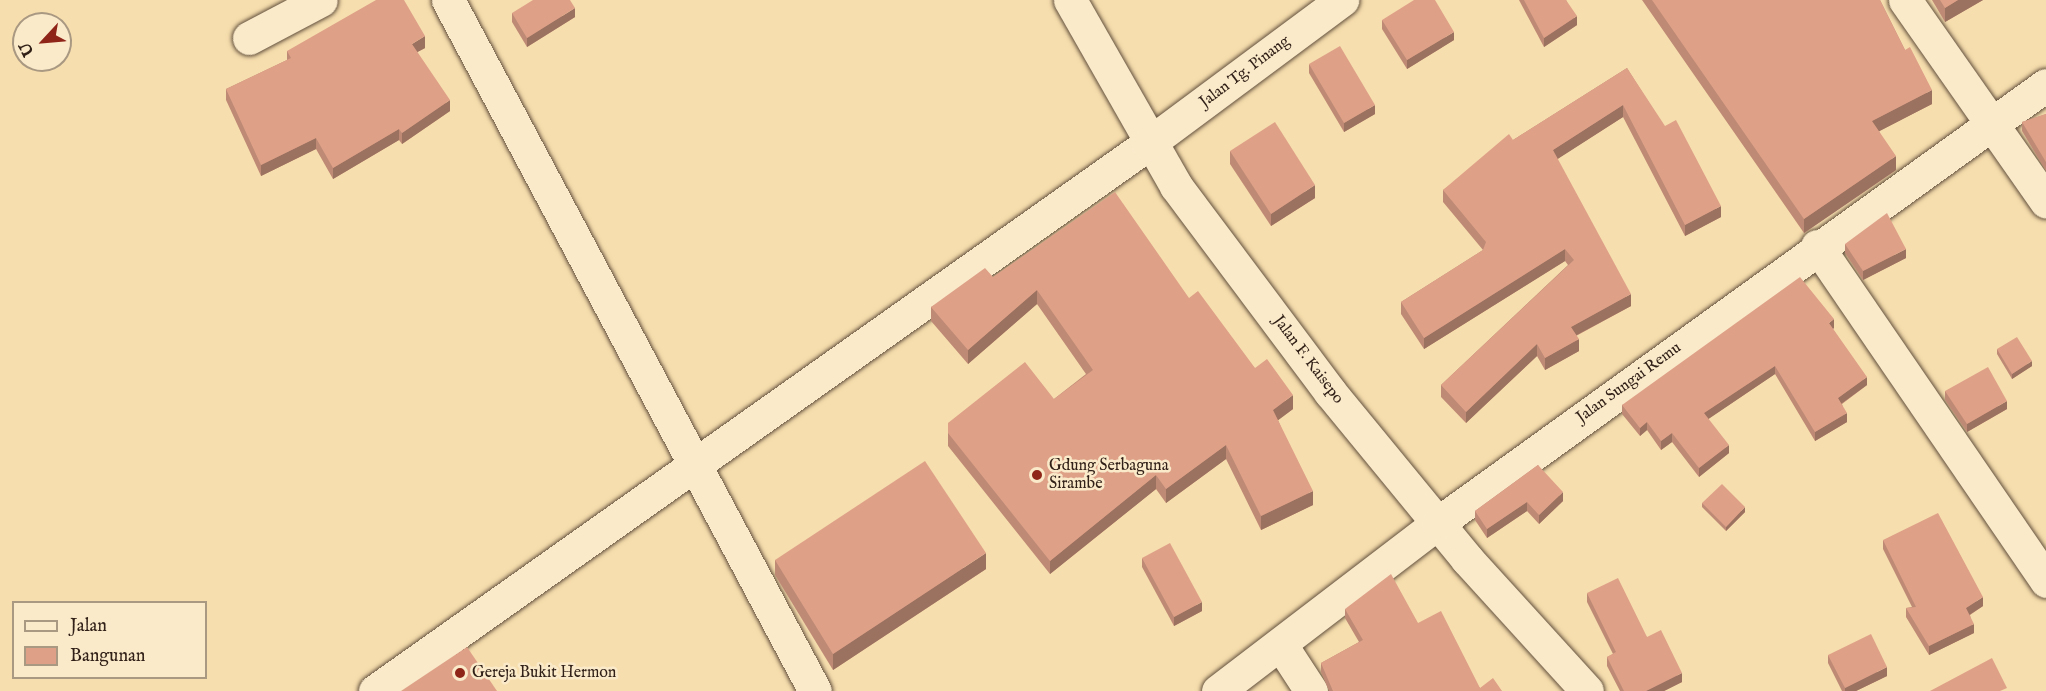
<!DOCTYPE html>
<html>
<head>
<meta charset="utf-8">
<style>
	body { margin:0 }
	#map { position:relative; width:2046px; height:691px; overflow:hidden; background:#f7deae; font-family:"IM FELL English",serif }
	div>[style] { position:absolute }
	.roads { filter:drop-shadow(0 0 2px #62503d) drop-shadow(0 0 2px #62503d) }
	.minor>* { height:33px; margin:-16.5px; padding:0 16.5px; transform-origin:16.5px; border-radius:16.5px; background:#faeaca }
	.wall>* { inset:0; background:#bf8a75 }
	.shaded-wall>* { inset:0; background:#9b715f }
	.building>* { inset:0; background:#dea188 }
	.dots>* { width:16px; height:16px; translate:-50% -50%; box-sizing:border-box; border:3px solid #faeaca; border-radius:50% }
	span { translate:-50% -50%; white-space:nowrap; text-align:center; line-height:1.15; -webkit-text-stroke:5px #faeaca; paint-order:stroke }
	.street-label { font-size:16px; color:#312017 }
	.poi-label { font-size:16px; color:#312017 }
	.left { translate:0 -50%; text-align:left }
	.legend { position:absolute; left:12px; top:601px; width:195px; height:78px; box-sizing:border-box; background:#faeaca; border:2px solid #aa9982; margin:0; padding:8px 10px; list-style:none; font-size:18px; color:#312017 }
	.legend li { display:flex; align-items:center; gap:12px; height:30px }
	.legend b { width:30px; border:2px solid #aa9982 }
	.north { position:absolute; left:12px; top:12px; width:60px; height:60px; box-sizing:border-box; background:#faeaca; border:2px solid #aa9982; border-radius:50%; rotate:244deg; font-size:16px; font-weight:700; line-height:24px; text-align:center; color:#312017 }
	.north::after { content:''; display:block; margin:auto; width:21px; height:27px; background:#8f2418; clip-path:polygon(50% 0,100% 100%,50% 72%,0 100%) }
</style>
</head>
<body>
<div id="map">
	<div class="roads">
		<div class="minor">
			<i style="left:448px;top:0;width:782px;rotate:62.03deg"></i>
			<i style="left:1070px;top:0;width:214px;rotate:60.3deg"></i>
			<i style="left:1176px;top:186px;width:257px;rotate:53.2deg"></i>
			<i style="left:1330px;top:392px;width:216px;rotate:50.6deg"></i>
			<i style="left:1467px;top:559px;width:178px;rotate:47.7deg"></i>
			<i style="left:1905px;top:0;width:246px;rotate:55deg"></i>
			<i style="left:249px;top:38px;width:81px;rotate:-27.8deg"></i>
			<i style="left:1817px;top:246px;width:406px;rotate:55.6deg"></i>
			<i style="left:1281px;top:645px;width:55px;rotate:56.9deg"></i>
			<i style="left:375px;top:691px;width:947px;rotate:-35.28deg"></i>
			<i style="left:1148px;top:144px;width:242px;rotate:-36.6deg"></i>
			<i style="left:1218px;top:691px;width:277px;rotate:-37.4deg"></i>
			<i style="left:1438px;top:523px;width:749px;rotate:-35.77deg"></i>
		</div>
	</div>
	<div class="wall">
		<i style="clip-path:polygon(1519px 0,1566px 0,1577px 25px,1544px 47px)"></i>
		<i style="clip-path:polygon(1642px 0,1880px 0,1932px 104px,1879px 131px,1896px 170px,1804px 233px)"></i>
		<i style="clip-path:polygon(1932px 0,1983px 0,1945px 22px)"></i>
		<i style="clip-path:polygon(512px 13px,575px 17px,527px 47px,512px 22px)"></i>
		<i style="clip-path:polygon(1382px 20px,1454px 40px,1407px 69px,1382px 29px)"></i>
		<i style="clip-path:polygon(425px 48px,417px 52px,450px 111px,402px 144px,399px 140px,333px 179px,316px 149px,261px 176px,226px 100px,226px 89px,287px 60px,287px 51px)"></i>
		<i style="clip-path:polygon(1309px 64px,1375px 114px,1344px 132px,1309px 73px)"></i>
		<i style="clip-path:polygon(1627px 68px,1721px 217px,1685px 236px,1623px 117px,1557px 159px,1631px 306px,1576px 336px,1579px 351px,1545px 370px,1537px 356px,1466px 423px,1441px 397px,1441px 385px,1568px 265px,1565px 261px,1424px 349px,1401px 314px,1401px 302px,1483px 250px,1443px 202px,1443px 190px,1513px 140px)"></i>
		<i style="clip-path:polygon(2046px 114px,2046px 171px,2022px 131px,2022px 122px)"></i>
		<i style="clip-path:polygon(1230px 151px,1315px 198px,1271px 226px,1230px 164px)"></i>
		<i style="clip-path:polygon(1845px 244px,1906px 258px,1863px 280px,1845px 253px)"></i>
		<i style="clip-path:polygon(993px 277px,1189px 298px,1293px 409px,1278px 420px,1313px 505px,1261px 530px,1226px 459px,1166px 503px,1156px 489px,1050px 574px,948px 446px,948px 423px,1054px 399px,1086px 374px,1037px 304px,968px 364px,931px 321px,931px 307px)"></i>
		<i style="clip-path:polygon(1834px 328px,1833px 329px,1867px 385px,1842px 404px,1847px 422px,1815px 441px,1775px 374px,1708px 419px,1729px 453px,1699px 477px,1672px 442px,1661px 450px,1647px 430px,1640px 436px,1622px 414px,1622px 405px)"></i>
		<i style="clip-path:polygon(1997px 349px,2032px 366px,2012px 379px,1997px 354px)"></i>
		<i style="clip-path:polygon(1945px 391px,2007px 409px,1967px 432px,1945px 400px)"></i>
		<i style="clip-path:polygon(1538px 465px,1563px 501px,1539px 524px,1527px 511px,1487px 538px,1475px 520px,1475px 511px)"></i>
		<i style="clip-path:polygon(1702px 503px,1745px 512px,1726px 531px,1702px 507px)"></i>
		<i style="clip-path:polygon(1883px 540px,1983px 606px,1970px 615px,1974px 633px,1929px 655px,1906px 617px,1906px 608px,1912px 607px,1883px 549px)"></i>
		<i style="clip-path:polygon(1142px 558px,1202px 611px,1174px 626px,1142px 567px)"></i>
		<i style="clip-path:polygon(775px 560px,986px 569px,833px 670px,775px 575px)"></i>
		<i style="clip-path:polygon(1587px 593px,1647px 637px,1682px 682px,1664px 691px,1620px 691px,1607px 666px,1607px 657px,1613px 654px,1587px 602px)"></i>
		<i style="clip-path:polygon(1345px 609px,1418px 623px,1480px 688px,1502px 691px,1329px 691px,1321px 672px,1321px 663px,1359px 642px,1345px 618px)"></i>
		<i style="clip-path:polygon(1828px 655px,1887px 676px,1856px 691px,1842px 691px,1828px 663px)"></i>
	</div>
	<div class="shaded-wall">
		<i style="clip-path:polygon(1958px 0,1983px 0,1945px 22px,1945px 8px)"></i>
		<i style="clip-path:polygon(575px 8px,575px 17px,527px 47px,527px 38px)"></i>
		<i style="clip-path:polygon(1577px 16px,1577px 25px,1544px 47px,1544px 38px)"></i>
		<i style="clip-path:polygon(1454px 32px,1454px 40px,1407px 69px,1407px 60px)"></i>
		<i style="clip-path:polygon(425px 36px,425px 48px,412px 55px,412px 44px)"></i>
		<i style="clip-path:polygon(1932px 90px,1932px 104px,1872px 135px,1872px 121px)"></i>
		<i style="clip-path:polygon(450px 100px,450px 111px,402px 144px,402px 133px)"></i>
		<i style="clip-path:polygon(1375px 105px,1375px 114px,1344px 132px,1344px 123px)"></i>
		<i style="clip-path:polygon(1623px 105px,1623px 117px,1553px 162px,1553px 150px)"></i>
		<i style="clip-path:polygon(399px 129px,399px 140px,333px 179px,333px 168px)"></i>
		<i style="clip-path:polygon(316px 138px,316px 149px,261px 176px,261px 165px)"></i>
		<i style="clip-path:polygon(1896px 156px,1896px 170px,1804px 233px,1804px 219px)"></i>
		<i style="clip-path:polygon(1315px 185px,1315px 198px,1271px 226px,1271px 214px)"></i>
		<i style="clip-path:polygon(1721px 206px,1721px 217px,1685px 236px,1685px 225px)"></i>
		<i style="clip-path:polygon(1565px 249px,1565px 261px,1424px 349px,1424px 338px)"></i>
		<i style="clip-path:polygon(1906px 249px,1906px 258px,1863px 280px,1863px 271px)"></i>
		<i style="clip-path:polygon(1037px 290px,1037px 304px,968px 364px,968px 350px)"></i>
		<i style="clip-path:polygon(1631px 294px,1631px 306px,1571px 338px,1571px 327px)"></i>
		<i style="clip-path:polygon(1834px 319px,1834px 328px,1829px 332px,1829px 323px)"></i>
		<i style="clip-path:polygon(1579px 339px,1579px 351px,1545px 370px,1545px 358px)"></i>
		<i style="clip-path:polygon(1537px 344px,1537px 356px,1466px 423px,1466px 412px)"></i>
		<i style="clip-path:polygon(2032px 361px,2032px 366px,2012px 379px,2012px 374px)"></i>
		<i style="clip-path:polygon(1775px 366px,1775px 374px,1704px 422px,1704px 413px)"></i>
		<i style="clip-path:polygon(1867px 377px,1867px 385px,1838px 406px,1838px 398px)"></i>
		<i style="clip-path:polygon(1293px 395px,1293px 409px,1273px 424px,1273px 410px)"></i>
		<i style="clip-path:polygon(2007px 401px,2007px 409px,1967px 432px,1967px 424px)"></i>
		<i style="clip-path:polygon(1847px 413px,1847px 422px,1815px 441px,1815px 432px)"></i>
		<i style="clip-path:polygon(1647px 422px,1647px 430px,1640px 436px,1640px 428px)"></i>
		<i style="clip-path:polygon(1672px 433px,1672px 442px,1661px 450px,1661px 441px)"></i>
		<i style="clip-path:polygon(1226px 445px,1226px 459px,1166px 503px,1166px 489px)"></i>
		<i style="clip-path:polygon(1729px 445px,1729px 453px,1699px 477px,1699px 468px)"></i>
		<i style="clip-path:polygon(1156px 475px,1156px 489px,1050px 574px,1050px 561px)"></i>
		<i style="clip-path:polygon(1313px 491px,1313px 505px,1261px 530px,1261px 516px)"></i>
		<i style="clip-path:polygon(1563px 492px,1563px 501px,1539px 524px,1539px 515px)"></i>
		<i style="clip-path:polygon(1527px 502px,1527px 511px,1487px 538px,1487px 529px)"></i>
		<i style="clip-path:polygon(1745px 507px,1745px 512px,1726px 531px,1726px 527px)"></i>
		<i style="clip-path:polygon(986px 553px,986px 569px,833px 670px,833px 654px)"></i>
		<i style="clip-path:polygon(1983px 597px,1983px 606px,1966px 617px,1966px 608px)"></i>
		<i style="clip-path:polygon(1202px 602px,1202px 611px,1174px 626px,1174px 617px)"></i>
		<i style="clip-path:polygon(1974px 624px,1974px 633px,1929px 655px,1929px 646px)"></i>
		<i style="clip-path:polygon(1887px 667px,1887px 676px,1856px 691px,1845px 691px,1845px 688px)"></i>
		<i style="clip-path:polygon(1682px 673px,1682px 682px,1664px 691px,1646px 691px)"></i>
	</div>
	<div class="building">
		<i style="clip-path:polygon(376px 0,404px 0,425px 36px,412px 44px,450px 100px,402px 133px,399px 129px,333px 168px,316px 138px,261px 165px,226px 89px,291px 58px,287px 51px)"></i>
		<i style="clip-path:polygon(533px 0,570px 0,575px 8px,527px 38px,512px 13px)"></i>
		<i style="clip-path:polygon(1414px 0,1435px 0,1454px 32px,1407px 60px,1382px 20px)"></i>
		<i style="clip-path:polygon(1524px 0,1566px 0,1577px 16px,1544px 38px)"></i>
		<i style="clip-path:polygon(1652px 0,1880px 0,1905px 50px,1910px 47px,1932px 90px,1872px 121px,1896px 156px,1804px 219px)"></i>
		<i style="clip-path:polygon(1940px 0,1958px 0,1945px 8px)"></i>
		<i style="clip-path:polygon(1340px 46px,1375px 105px,1344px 123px,1309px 64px)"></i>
		<i style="clip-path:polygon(1627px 68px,1665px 126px,1676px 120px,1721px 206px,1685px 225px,1623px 105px,1553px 150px,1631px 294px,1571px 327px,1579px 339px,1545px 358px,1537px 344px,1466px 412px,1441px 385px,1574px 260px,1565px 249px,1424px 338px,1401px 302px,1483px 250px,1486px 242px,1443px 190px,1509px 134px,1513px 140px)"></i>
		<i style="clip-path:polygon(2046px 114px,2046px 162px,2022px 122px)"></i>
		<i style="clip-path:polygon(1275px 122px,1315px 185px,1271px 214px,1230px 151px)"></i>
		<i style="clip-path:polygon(1115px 192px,1189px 298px,1198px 291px,1255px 368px,1267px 359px,1293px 395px,1273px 410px,1313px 491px,1261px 516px,1226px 445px,1166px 489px,1156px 475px,1050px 561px,948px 433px,948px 423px,1025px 362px,1054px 399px,1093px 370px,1037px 290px,968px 350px,931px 307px,985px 268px,993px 277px)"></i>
		<i style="clip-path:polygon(1887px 213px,1906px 249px,1863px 271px,1845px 244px)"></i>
		<i style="clip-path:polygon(1800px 277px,1834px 319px,1829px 323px,1867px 377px,1838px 398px,1847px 413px,1815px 432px,1775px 366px,1704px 413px,1729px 445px,1699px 468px,1672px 433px,1661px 441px,1647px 422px,1640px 428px,1622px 405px)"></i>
		<i style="clip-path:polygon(2017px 337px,2032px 361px,2012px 374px,1997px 349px)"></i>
		<i style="clip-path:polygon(1988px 367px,2007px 401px,1967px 424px,1945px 391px)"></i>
		<i style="clip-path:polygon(925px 461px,986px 553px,833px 654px,775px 560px)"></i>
		<i style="clip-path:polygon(1538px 465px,1563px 492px,1539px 515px,1527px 502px,1487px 529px,1475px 511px)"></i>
		<i style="clip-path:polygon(1722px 484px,1745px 507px,1726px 527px,1702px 503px)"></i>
		<i style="clip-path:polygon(1938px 513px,1983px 597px,1966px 608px,1974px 624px,1929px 646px,1906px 608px,1916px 607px,1883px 540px)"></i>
		<i style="clip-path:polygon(1170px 543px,1202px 602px,1174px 617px,1142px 558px)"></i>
		<i style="clip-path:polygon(1391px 574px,1418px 623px,1441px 611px,1480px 688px,1493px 678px,1502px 691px,1333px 691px,1321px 663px,1363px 640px,1345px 609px)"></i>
		<i style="clip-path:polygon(1618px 578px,1647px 637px,1661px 630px,1682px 673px,1646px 691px,1624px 691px,1607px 657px,1616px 652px,1587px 593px)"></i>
		<i style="clip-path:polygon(1871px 634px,1887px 667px,1845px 688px,1828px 655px)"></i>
		<i style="clip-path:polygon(467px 647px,497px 691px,401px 691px)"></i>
		<i style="clip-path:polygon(1992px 658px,2007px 688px,2000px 691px,1930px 691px)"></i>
	</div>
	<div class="dots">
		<i style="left:1037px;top:475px;background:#8f2418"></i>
		<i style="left:460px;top:673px;background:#8f2418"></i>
	</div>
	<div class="street-label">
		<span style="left:1245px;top:72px;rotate:-37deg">Jalan Tg. Pinang</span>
		<span style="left:1308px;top:360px;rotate:53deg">Jalan F. Kaisepo</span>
		<span style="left:1629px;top:383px;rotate:-36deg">Jalan Sungai Remu</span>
	</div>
	<div class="poi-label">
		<span class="left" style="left:1049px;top:475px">Gdung Serbaguna<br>Sirambe</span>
		<span class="left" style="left:472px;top:673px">Gereja Bukit Hermon</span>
	</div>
	<ul class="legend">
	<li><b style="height:8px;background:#faeaca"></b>Jalan</li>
	<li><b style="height:16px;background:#dea188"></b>Bangunan</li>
	</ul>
	<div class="north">U</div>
</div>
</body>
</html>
